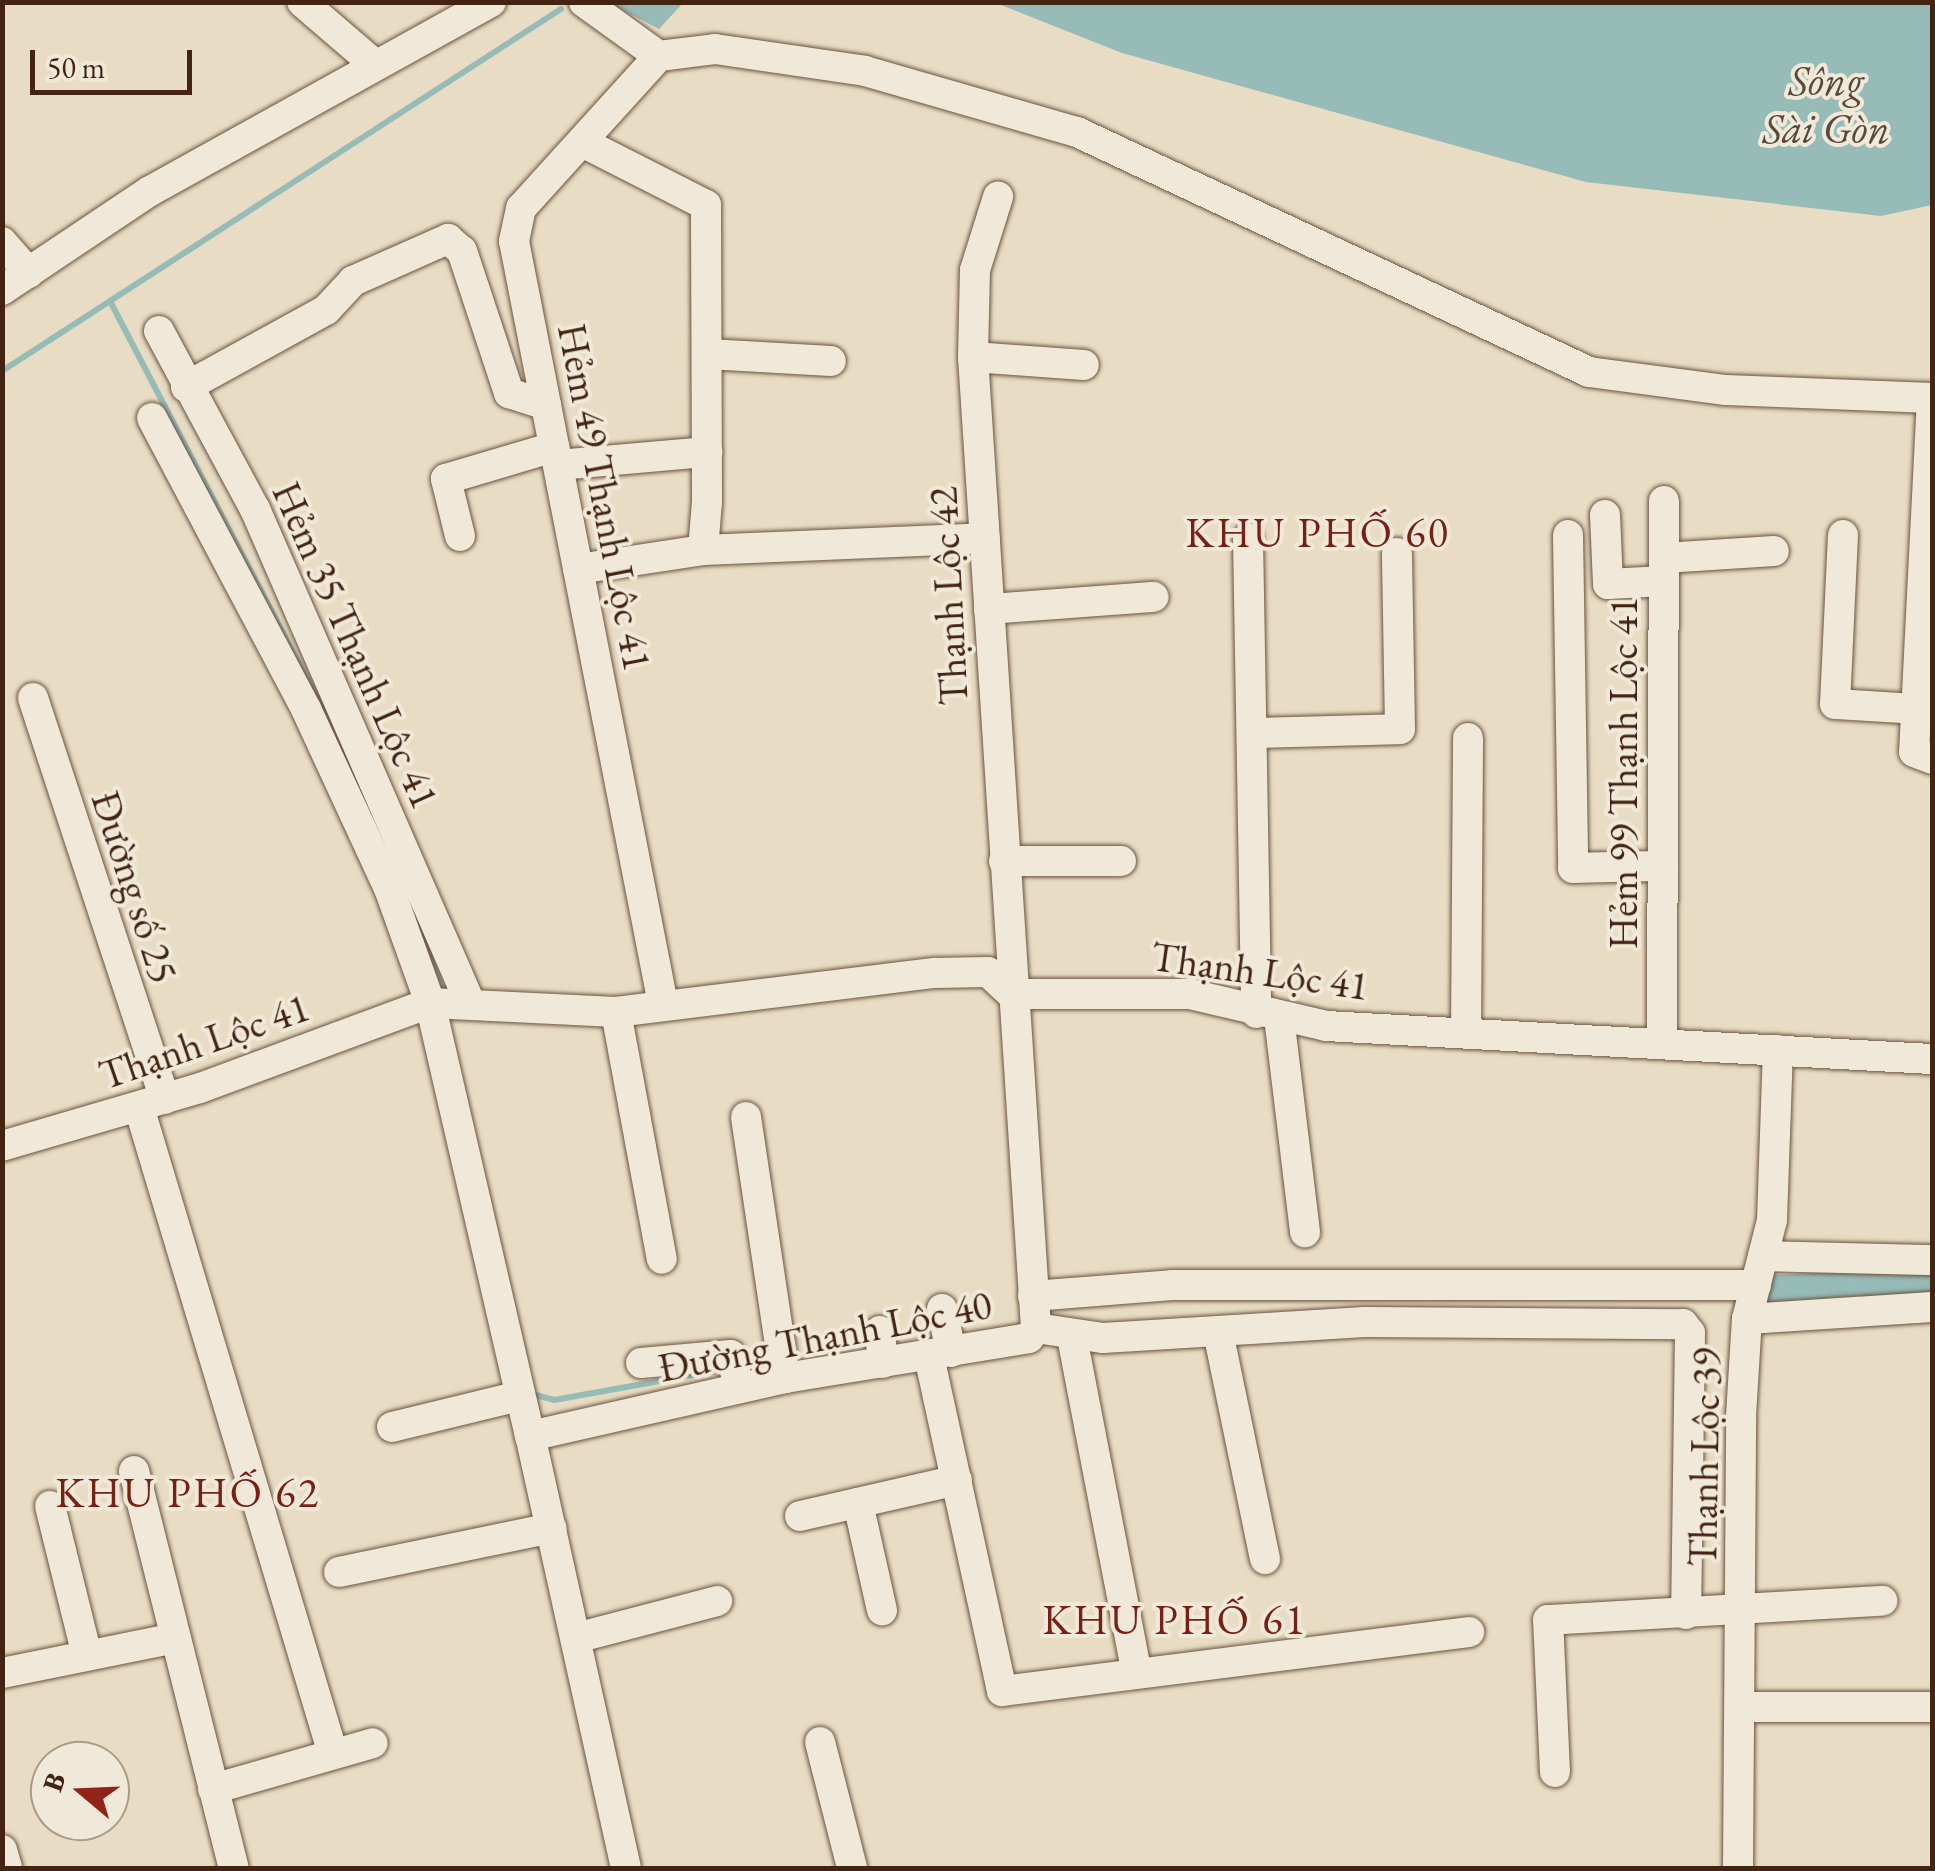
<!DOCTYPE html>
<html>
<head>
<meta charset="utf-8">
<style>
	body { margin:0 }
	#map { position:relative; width:1935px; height:1871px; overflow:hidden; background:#e8ddc4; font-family:"EB Garamond",serif }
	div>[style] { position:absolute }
	.water>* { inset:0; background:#97bbb7 }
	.stream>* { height:6px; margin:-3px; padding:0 3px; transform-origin:3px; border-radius:3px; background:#97bbb7 }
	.river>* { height:40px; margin:-20px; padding:0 20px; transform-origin:20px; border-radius:20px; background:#97bbb7 }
	.roads { filter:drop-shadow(0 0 2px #6c523e) drop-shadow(0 0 2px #6c523e) }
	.minor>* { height:30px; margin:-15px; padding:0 15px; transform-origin:15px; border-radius:15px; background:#f0e9d9 }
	span { translate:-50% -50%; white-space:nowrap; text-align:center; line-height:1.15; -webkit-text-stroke:8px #f0e9d9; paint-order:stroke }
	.street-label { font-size:40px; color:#432311 }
	.water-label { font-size:42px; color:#58493a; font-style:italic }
	.neighbourhood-label { font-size:42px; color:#7a1f14; letter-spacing:2.5px }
	.frame { position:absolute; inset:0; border:5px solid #432311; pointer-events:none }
	.north { position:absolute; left:30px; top:1741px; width:100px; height:100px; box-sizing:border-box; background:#f0e9d9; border:2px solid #ab9a89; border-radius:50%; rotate:289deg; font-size:28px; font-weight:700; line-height:40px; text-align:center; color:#432311 }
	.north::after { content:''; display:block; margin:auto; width:35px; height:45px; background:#8f2418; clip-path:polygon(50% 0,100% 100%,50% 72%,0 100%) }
	.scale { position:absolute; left:30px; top:50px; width:162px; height:45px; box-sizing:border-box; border:5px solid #432311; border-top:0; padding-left:12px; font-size:30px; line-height:35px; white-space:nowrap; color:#432311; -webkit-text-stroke:8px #f0e9d9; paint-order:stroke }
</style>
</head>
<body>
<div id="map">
	<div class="water">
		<i style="clip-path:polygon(609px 3px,683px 3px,659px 29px)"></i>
		<i style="clip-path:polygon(996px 3px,1932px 3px,1932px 205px,1881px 216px,1586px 182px,1122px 53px)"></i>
	</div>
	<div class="stream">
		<i style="left:110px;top:301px;width:459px;rotate:62.5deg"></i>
		<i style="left:2px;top:371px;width:666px;rotate:-32.93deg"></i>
		<i style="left:418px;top:925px;width:77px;rotate:69.4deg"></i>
		<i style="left:532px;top:1394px;width:23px;rotate:15deg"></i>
		<i style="left:554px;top:1400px;width:164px;rotate:-10.2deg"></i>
	</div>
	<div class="river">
		<i style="left:1777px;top:1295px;width:155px;rotate:-3deg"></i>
	</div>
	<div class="roads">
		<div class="minor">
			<i style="left:302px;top:2px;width:95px;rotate:40.7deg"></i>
			<i style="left:584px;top:2px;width:92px;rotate:35.8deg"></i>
			<i style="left:659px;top:56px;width:56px;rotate:-7.1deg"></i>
			<i style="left:715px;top:49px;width:152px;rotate:8.3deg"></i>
			<i style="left:865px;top:71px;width:221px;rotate:16.1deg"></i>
			<i style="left:1077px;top:132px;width:565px;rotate:25.11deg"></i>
			<i style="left:1589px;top:372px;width:138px;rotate:7.5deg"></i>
			<i style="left:1726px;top:390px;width:206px;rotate:2.2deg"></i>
			<i style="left:659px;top:56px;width:205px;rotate:132.2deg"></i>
			<i style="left:521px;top:208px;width:34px;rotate:102deg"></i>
			<i style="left:514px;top:241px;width:777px;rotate:78.95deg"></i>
			<i style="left:2px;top:242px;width:41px;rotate:48.9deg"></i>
			<i style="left:2px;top:290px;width:178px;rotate:-33.8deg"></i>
			<i style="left:150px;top:191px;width:390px;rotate:-29deg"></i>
			<i style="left:159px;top:331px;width:202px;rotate:61.7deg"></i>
			<i style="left:255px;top:509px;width:533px;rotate:66.46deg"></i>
			<i style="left:708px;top:354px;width:123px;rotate:3.3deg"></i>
			<i style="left:973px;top:357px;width:111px;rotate:4.1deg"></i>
			<i style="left:186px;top:387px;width:160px;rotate:-28.8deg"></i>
			<i style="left:326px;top:310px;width:40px;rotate:-47deg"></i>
			<i style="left:353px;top:281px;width:104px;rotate:-23.9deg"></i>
			<i style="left:448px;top:239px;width:18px;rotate:41deg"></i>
			<i style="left:462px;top:251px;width:150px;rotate:71.7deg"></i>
			<i style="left:509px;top:393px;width:39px;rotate:18deg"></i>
			<i style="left:1932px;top:398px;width:354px;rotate:92.9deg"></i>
			<i style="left:1914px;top:752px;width:19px;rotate:21deg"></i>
			<i style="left:152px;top:418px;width:329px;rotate:62.1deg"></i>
			<i style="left:306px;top:709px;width:200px;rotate:65.2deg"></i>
			<i style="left:390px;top:891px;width:119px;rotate:70.3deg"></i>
			<i style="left:430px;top:1003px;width:444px;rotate:77deg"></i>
			<i style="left:558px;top:465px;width:150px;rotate:-5deg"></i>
			<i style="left:1605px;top:515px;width:69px;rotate:87.5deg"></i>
			<i style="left:1608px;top:584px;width:56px;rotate:-3.1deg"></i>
			<i style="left:1568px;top:535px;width:333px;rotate:89.1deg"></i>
			<i style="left:1573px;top:868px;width:90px;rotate:-1.3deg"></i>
			<i style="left:1843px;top:535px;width:169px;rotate:92.7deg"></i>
			<i style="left:1835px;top:704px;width:81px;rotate:3.5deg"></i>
			<i style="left:460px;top:536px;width:59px;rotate:-103.8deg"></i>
			<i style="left:446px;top:479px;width:113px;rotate:-16.5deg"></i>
			<i style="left:1248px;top:538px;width:475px;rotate:89deg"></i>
			<i style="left:703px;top:550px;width:282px;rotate:-2.4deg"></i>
			<i style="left:1664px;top:558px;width:110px;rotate:-3.6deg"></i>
			<i style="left:578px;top:569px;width:126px;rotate:-8.6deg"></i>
			<i style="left:703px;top:550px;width:49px;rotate:-85.3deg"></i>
			<i style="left:707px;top:501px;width:296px;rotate:-90.2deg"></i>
			<i style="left:706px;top:205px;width:137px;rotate:-153.1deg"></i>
			<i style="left:989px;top:609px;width:165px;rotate:-4.2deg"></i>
			<i style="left:33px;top:698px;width:422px;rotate:71.8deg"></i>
			<i style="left:1252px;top:733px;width:148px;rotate:-1.5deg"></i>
			<i style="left:1400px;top:729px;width:176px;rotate:-91deg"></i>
			<i style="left:1004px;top:861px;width:117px"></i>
			<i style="left:616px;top:1012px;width:251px;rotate:79.5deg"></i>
			<i style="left:1279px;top:1017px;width:217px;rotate:83.1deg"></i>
			<i style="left:1466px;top:1033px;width:295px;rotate:-89.6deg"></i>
			<i style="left:1662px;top:1044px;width:543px;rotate:-89.79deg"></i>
			<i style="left:139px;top:1107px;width:675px;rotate:73.31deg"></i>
			<i style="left:746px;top:1117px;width:264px;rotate:81.5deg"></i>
			<i style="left:2px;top:1146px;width:206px;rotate:-16.3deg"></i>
			<i style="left:200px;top:1088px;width:245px;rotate:-20.3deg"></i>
			<i style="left:430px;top:1003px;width:186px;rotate:2.8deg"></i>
			<i style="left:616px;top:1012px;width:321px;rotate:-7deg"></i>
			<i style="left:935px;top:973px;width:53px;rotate:-1.1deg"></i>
			<i style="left:988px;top:972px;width:33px;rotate:43deg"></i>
			<i style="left:1012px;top:994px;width:178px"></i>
			<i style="left:1190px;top:994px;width:140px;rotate:13.2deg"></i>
			<i style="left:1326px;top:1026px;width:607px;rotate:3.12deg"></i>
			<i style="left:1763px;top:1256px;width:169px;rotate:1.4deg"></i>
			<i style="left:1033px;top:1296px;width:139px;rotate:-4.5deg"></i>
			<i style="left:1172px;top:1285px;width:584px"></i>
			<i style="left:942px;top:1309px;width:44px;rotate:78.2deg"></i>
			<i style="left:1747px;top:1319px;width:185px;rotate:-3.7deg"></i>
			<i style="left:1036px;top:1328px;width:68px;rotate:8.5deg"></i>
			<i style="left:1103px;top:1338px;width:262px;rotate:-3.5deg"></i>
			<i style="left:1365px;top:1322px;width:318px;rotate:0.4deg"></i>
			<i style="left:1683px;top:1324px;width:11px;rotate:52deg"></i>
			<i style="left:1690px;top:1333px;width:281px;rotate:90.8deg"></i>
			<i style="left:880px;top:1331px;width:32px;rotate:85deg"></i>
			<i style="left:1218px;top:1332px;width:232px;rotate:78.3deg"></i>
			<i style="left:1072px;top:1337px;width:339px;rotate:79.1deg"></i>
			<i style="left:929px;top:1356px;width:343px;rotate:77.7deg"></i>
			<i style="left:1002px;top:1691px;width:471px;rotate:-7.2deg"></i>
			<i style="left:641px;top:1363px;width:90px;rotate:-5.1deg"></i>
			<i style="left:731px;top:1355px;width:34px;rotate:76deg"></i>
			<i style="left:392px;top:1427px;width:131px;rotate:-13.7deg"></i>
			<i style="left:134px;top:1471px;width:409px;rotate:75.9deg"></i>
			<i style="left:858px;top:1503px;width:110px;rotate:77.4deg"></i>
			<i style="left:50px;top:1506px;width:154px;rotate:76.1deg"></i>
			<i style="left:800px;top:1516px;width:161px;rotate:-12.9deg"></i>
			<i style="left:339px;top:1572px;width:217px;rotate:-11.7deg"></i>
			<i style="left:576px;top:1638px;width:146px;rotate:-14.7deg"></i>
			<i style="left:2px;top:1673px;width:177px;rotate:-11.4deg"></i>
			<i style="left:1741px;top:1707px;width:191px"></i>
			<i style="left:820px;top:1742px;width:130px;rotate:75.7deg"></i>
			<i style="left:1555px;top:1772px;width:152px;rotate:-92.6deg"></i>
			<i style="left:1548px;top:1620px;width:335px;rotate:-3.3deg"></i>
			<i style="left:213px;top:1789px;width:166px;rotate:-16deg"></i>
			<i style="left:2px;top:1850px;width:19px;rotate:74deg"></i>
			<i style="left:626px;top:1868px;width:443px;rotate:-102.5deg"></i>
			<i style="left:530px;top:1436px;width:262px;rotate:-12.8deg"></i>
			<i style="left:785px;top:1378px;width:247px;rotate:-9.3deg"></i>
			<i style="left:1029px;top:1338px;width:12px;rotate:-55deg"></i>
			<i style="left:1036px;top:1328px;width:973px;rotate:-93.71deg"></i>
			<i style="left:973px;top:357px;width:87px;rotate:-88.7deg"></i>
			<i style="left:975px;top:270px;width:77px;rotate:-72.5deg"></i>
			<i style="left:1738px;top:1868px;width:452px;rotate:-89.6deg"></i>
			<i style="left:1741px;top:1416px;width:97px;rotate:-86.5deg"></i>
			<i style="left:1747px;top:1319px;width:102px;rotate:-75.8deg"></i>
			<i style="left:1772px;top:1220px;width:170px;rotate:-88deg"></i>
		</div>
	</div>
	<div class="street-label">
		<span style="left:605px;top:497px;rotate:79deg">Hẻm 49 Thạnh Lộc 41</span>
		<span style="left:948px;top:596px;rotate:-93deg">Thạnh Lộc 42</span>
		<span style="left:356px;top:645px;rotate:66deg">Hẻm 35 Thạnh Lộc 41</span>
		<span style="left:1623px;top:773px;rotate:-90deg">Hẻm 99 Thạnh Lộc 41</span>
		<span style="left:135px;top:887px;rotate:72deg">Đường số 25</span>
		<span style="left:1260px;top:971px;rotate:8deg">Thạnh Lộc 41</span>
		<span style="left:204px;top:1041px;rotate:-19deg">Thạnh Lộc 41</span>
		<span style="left:825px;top:1336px;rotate:-11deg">Đường Thạnh Lộc 40</span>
		<span style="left:1704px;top:1457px;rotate:-89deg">Thạnh Lộc 39</span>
	</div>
	<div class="water-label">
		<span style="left:1826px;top:105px">Sông<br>Sài Gòn</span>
	</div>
	<div class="neighbourhood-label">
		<span style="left:1318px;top:533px">KHU PHỐ 60</span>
		<span style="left:188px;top:1493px">KHU PHỐ 62</span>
		<span style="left:1175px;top:1620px">KHU PHỐ 61</span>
	</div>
	<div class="frame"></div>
	<div class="north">B</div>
	<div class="scale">50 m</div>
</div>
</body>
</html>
